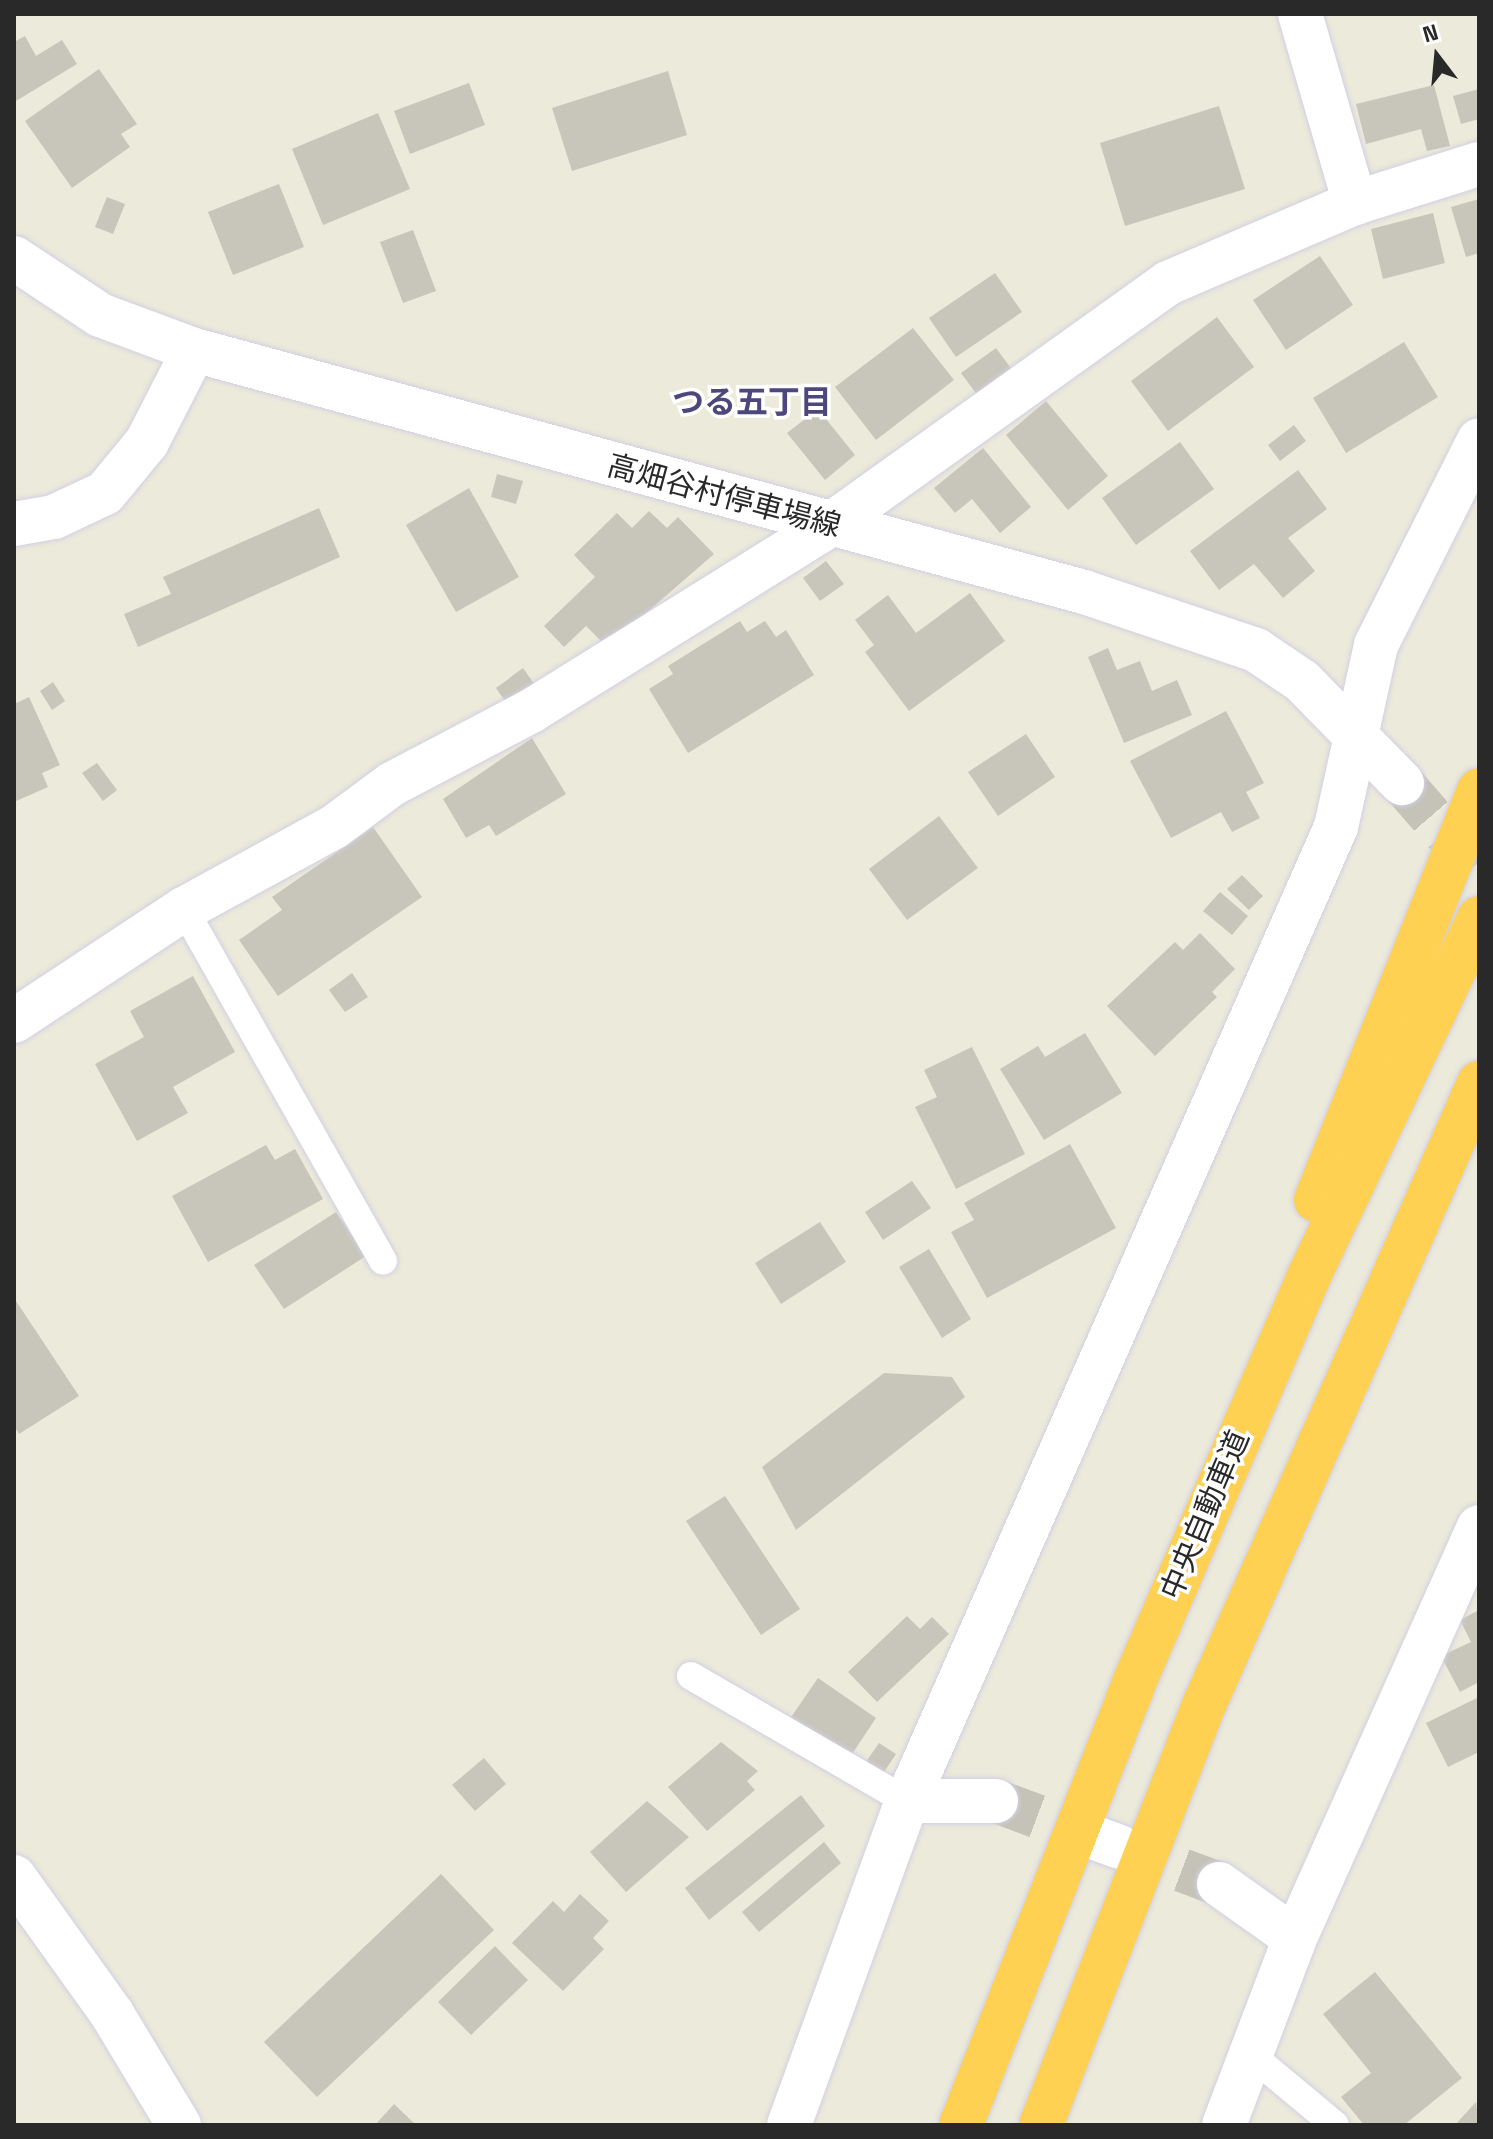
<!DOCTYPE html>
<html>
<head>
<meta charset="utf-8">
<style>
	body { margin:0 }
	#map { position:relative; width:1493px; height:2139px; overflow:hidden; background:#eceada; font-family:"Space Grotesk","Noto Sans JP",sans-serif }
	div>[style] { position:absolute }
	.building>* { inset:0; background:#c8c6ba }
	.minor-tunnel>* { height:44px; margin-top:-22px; transform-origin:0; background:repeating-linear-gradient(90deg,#c5c3b7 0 44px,transparent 0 66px) }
	.secondary-tunnel>* { height:44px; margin-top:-22px; transform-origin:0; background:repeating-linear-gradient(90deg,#c5c3b7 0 44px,transparent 0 66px) }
	.roads { filter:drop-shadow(0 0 2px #d1cfe3) drop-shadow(0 0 2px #d1cfe3) }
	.service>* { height:28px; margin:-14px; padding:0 14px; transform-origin:14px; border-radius:14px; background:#fff }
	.minor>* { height:44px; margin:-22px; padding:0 22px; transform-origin:22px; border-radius:22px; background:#fff }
	.secondary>* { height:44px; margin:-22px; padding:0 22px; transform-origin:22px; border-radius:22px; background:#fff }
	.motorway>* { height:44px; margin:-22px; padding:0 22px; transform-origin:22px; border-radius:22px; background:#ffd152 }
	span { translate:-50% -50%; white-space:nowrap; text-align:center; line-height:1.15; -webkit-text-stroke:7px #fff; paint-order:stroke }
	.street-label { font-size:30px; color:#292929 }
	.neighbourhood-label { font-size:32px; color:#4d477c; font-weight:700 }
	.frame { position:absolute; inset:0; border:16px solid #292929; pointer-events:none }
	.north { position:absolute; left:1397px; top:16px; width:80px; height:80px; -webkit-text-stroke:6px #fff; paint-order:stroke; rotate:344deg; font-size:22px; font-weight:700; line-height:32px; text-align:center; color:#292929 }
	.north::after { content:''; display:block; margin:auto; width:28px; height:36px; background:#292929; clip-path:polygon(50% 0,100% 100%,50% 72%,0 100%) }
</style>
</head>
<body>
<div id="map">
	<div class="building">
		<i style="clip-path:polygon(25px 36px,36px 56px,62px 40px,77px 64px,16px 101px,14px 42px)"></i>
		<i style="clip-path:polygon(99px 69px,137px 124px,121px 134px,130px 147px,72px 188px,25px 121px)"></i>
		<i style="clip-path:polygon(668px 71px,687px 135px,572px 171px,552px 108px)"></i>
		<i style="clip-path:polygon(469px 83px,485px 125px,410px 154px,394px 111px)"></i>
		<i style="clip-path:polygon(1434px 85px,1450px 146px,1427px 151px,1421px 129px,1366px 144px,1356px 104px)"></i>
		<i style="clip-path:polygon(1479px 89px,1479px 119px,1461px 124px,1453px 96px)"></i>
		<i style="clip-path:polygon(1219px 106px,1245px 189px,1125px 226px,1100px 143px)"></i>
		<i style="clip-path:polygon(378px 113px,410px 189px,323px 225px,292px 149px)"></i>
		<i style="clip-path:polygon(279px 184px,304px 247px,233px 275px,208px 212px)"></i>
		<i style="clip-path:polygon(107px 197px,125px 204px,113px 234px,95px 227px)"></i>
		<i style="clip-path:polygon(1479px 199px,1479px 253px,1466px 257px,1451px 207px)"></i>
		<i style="clip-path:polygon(1433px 213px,1445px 263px,1383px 279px,1371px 229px)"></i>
		<i style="clip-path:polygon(413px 230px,436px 291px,403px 303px,380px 242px)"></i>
		<i style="clip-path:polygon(1320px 256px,1353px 305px,1286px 350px,1253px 300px)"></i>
		<i style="clip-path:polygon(995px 273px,1022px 312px,956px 357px,929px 318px)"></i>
		<i style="clip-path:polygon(1217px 317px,1254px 367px,1168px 431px,1131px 381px)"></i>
		<i style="clip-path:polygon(913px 328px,954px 380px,876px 440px,835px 387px)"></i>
		<i style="clip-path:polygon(1404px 342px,1438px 397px,1346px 453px,1313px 398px)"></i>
		<i style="clip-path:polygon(996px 348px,1013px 371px,978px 396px,961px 373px)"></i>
		<i style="clip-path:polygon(1046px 401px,1108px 476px,1068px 510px,1006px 435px)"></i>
		<i style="clip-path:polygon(818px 409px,855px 455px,825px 480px,787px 433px)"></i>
		<i style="clip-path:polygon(1294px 425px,1306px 441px,1280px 461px,1268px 445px)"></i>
		<i style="clip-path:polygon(1180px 442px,1214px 489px,1136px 545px,1102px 498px)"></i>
		<i style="clip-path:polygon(983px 448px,1031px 507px,1000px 533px,972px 499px,955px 513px,934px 488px)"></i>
		<i style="clip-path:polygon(1298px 470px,1327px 509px,1288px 538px,1315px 571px,1283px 598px,1254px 564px,1219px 590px,1190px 551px)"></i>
		<i style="clip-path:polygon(497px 474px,523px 481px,516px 504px,491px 497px)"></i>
		<i style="clip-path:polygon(469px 488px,519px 577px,456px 612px,406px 525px)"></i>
		<i style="clip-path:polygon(319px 508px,340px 557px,138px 647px,124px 614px,171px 594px,163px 577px)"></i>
		<i style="clip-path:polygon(649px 511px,667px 528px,678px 517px,714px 554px,607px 647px,586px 626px,564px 647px,544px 626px,595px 577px,574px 555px,617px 513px,632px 528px)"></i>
		<i style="clip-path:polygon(826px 561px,844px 584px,820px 601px,803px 578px)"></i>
		<i style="clip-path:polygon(970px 593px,1005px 641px,909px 711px,865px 652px,874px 645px,855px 620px,888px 595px,916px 633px)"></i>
		<i style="clip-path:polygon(740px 621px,747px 632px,765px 621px,776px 637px,786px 630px,814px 675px,688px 753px,649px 689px,673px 674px,668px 666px)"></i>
		<i style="clip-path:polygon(1108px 648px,1117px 670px,1140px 661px,1152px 691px,1177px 680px,1192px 715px,1124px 743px,1088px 657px)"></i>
		<i style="clip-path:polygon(523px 668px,535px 685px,507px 704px,496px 688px)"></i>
		<i style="clip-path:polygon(53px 682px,65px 701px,52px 710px,40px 691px)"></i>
		<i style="clip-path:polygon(29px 697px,60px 765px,42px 773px,48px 787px,14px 802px,14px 704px)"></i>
		<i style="clip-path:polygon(1226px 711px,1264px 783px,1246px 792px,1260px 818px,1232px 832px,1221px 812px,1171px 838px,1130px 761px)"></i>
		<i style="clip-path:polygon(1026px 734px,1055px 777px,998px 816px,968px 772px)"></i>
		<i style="clip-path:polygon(532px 738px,566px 794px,496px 836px,489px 825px,466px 838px,443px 799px)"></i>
		<i style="clip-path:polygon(97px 763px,117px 790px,103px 801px,82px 773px)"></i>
		<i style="clip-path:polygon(939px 816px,978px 868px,907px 920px,869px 869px)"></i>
		<i style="clip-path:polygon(373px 827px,422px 897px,278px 996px,239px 940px,282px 910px,272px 897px)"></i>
		<i style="clip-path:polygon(1242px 875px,1263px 896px,1249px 910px,1227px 889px)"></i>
		<i style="clip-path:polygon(1220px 892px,1248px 916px,1232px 935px,1203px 911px)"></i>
		<i style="clip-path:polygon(1200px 933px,1235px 969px,1212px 992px,1217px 997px,1155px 1056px,1107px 1006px,1175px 942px,1183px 950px)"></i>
		<i style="clip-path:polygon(352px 973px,368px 997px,345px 1012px,329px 990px)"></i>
		<i style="clip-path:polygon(193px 976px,235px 1052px,173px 1087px,188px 1113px,137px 1141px,95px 1064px,144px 1037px,130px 1011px)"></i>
		<i style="clip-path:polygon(1085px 1033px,1122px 1093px,1044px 1140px,1000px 1069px,1038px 1046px,1045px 1057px)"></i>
		<i style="clip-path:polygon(972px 1047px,1025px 1154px,956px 1189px,915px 1107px,937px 1097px,924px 1070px)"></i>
		<i style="clip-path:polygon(1070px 1144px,1116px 1228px,987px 1298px,951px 1232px,974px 1220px,964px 1203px)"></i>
		<i style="clip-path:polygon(266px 1145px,275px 1160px,295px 1149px,323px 1199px,208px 1262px,172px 1196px)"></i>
		<i style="clip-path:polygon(912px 1181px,931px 1208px,883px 1240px,865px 1212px)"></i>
		<i style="clip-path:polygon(336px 1212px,366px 1256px,284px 1309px,254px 1265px)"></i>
		<i style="clip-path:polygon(820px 1222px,846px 1262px,781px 1304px,755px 1263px)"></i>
		<i style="clip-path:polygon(929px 1249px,971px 1319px,942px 1338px,899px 1267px)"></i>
		<i style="clip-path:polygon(14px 1298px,79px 1396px,19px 1434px,14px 1426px)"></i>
		<i style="clip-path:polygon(884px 1373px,952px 1377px,965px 1397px,796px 1530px,762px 1467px)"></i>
		<i style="clip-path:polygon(725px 1496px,800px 1609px,761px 1635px,686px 1521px)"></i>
		<i style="clip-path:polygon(1479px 1610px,1479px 1682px,1460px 1692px,1441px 1656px,1471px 1642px,1460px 1620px)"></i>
		<i style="clip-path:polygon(907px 1616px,920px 1629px,932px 1617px,949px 1634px,877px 1702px,848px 1672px)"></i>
		<i style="clip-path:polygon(818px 1678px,876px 1718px,846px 1763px,787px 1723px)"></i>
		<i style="clip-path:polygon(1479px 1697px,1479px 1752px,1448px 1767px,1426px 1723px)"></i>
		<i style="clip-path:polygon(721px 1742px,758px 1771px,747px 1781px,755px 1790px,707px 1831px,668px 1787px)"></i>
		<i style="clip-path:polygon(879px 1743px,896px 1754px,876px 1784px,859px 1772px)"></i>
		<i style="clip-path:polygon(484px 1758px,506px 1784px,475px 1811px,452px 1785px)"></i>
		<i style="clip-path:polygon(801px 1795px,825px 1826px,709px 1920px,685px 1888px)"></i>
		<i style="clip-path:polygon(647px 1801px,689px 1837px,626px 1892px,590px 1852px)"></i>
		<i style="clip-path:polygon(824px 1842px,841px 1863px,759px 1932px,742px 1912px)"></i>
		<i style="clip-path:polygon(441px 1874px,494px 1930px,317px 2097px,264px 2042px)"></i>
		<i style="clip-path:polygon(580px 1894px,609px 1921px,593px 1938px,604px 1949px,563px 1991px,512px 1943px,553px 1901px,564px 1912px)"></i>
		<i style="clip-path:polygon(495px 1946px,528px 1980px,471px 2035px,438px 2002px)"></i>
		<i style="clip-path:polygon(1375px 1972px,1462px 2078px,1404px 2125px,1364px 2125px,1341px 2097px,1371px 2073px,1323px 2014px)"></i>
		<i style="clip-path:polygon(1476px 2102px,1479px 2125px,1455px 2125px)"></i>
		<i style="clip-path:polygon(394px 2104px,416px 2125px,375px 2125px)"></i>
	</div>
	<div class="minor-tunnel">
		<i style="left:996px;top:1801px;width:109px;rotate:20.4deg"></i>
		<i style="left:1120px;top:1847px;width:106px;rotate:20.5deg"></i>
	</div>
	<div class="secondary-tunnel">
		<i style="left:1402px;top:783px;width:118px;rotate:49.1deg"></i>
	</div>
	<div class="roads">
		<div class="service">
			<i style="left:184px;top:909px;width:404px;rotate:60.5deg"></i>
			<i style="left:691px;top:1676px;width:250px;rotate:30.1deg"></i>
			<i style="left:1251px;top:2055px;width:109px;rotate:39.8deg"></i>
		</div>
		<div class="minor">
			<i style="left:1300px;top:14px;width:197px;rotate:73.8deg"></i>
			<i style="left:14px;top:524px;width:41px;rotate:-9.9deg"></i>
			<i style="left:54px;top:517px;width:56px;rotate:-25.2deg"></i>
			<i style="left:105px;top:493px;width:66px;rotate:-50.5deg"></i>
			<i style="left:147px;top:442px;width:103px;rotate:-62.9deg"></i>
			<i style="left:14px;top:1021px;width:204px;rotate:-33.4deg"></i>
			<i style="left:184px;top:909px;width:171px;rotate:-28.7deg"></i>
			<i style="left:334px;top:827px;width:72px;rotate:-36.6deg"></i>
			<i style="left:392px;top:784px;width:157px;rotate:-27.7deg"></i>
			<i style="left:531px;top:711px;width:352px;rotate:-31.9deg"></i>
			<i style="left:830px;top:525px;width:416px;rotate:-35.6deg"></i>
			<i style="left:1168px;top:283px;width:203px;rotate:-23.2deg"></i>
			<i style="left:1355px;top:203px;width:130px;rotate:-17.5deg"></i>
			<i style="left:907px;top:1801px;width:89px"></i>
			<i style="left:1098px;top:1839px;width:23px;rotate:20deg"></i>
			<i style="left:14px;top:1877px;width:168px;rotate:54.4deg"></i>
			<i style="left:112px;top:2014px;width:130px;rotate:58.9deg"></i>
			<i style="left:1219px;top:1884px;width:93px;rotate:35.4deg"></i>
			<i style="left:789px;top:2125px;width:345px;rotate:-70deg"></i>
			<i style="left:907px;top:1801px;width:1064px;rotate:-66.23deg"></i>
			<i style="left:1336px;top:827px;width:186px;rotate:-77.6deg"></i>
			<i style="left:1376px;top:645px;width:229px;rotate:-63.3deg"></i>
			<i style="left:1224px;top:2125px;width:200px;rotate:-69.2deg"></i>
			<i style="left:1295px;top:1938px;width:450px;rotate:-65.9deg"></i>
		</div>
		<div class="secondary">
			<i style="left:14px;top:258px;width:103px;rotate:33.5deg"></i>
			<i style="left:100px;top:315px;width:100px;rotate:20.4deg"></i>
			<i style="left:194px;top:350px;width:922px;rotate:15.21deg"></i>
			<i style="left:1084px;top:592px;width:182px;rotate:18.6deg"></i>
			<i style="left:1256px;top:650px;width:55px;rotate:34deg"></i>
			<i style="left:1302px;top:681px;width:143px;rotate:45.6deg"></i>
		</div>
		<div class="motorway">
			<i style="left:1316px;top:1200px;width:441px;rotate:-68.3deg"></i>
			<i style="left:961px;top:2125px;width:472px;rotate:-68.6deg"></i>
			<i style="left:1133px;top:1685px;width:445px;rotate:-66.7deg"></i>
			<i style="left:1309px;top:1276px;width:396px;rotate:-64.6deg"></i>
			<i style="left:1041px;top:2125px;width:453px;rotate:-68.8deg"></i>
			<i style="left:1205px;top:1703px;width:678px;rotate:-66.16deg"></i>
		</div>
	</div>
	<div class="street-label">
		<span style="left:724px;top:496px;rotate:15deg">高畑谷村停車場線</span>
		<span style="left:1205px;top:1515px;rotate:-67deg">中央自動車道</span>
	</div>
	<div class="neighbourhood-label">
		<span style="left:752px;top:402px">つる五丁目</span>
	</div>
	<div class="frame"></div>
	<div class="north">N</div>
</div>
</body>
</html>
